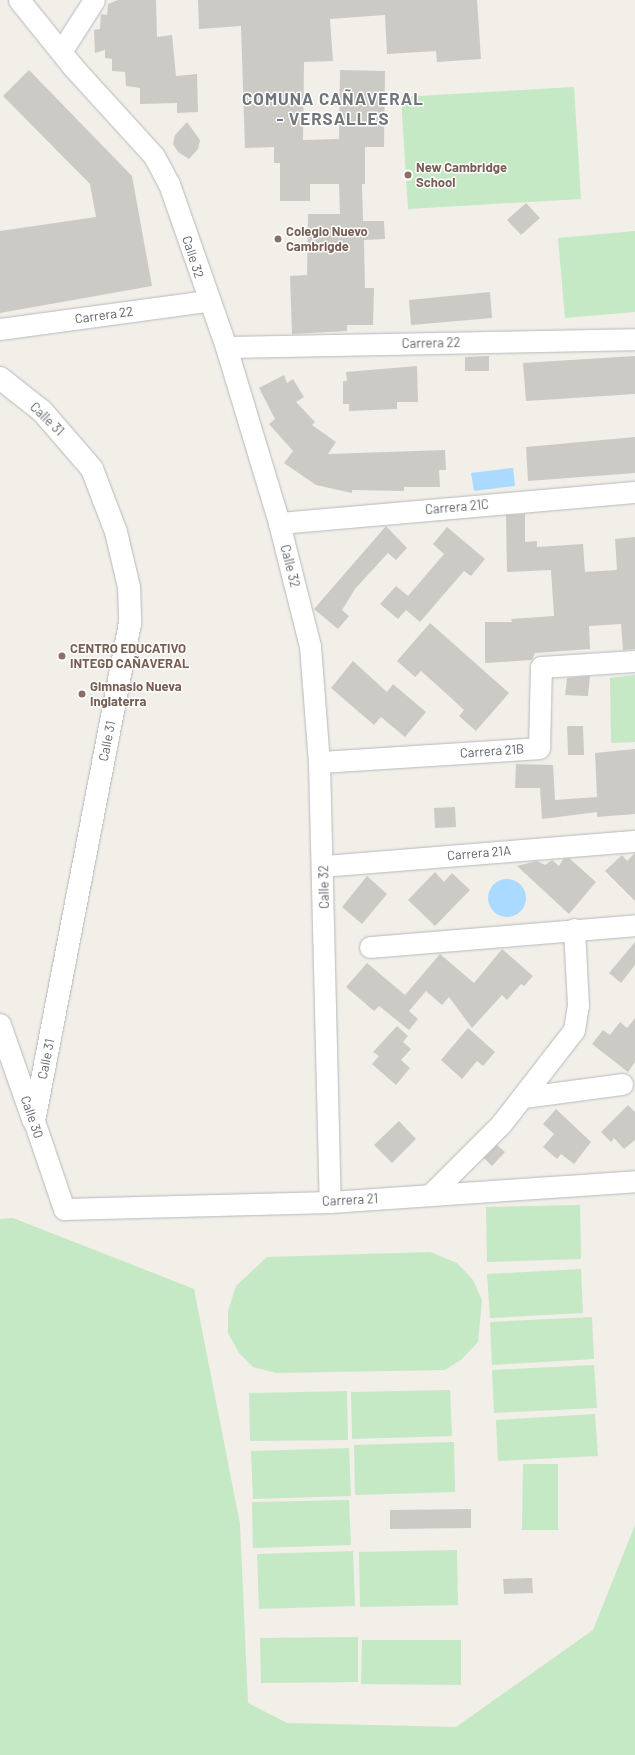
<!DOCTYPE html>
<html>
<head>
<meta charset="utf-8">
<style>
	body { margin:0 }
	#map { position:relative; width:635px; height:1755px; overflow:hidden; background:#f1efe8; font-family:Barlow,sans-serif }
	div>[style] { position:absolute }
	.green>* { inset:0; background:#c5e8c5 }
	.water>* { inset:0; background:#aadaff }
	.round { border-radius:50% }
	.building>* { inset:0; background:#cccac5 }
	.roads { filter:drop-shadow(0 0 1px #b5b8bc) drop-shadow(0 0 1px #b5b8bc) }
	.street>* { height:21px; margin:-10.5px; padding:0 10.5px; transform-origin:10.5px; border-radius:10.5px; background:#fff }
	.secondary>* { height:22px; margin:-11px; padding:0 11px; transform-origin:11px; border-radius:11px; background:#fff }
	.dots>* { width:11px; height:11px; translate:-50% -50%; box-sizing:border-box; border:2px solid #fff; border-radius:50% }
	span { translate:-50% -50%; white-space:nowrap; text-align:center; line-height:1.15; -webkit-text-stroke:3px #fff; paint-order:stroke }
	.education-label { font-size:13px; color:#785e54; font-weight:700 }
	.left { translate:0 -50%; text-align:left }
	.street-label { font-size:13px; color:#5f6368 }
	.district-label { font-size:17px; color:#70757a; font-weight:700; letter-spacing:1px }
</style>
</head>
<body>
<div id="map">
	<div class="green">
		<i style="clip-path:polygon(574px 87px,581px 199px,408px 209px,401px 97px)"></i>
		<i style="clip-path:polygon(635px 231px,635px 312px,565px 318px,558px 238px)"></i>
		<i style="clip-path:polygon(635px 675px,635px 742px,611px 743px,610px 678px)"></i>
		<i style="clip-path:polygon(580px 1205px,581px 1259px,487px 1262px,486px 1207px)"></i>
		<i style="clip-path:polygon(13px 1218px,194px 1289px,240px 1524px,248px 1703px,287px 1723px,456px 1727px,593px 1630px,635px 1525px,635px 1755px,0 1755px,0 1219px)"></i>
		<i style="clip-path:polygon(430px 1252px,457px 1263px,473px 1280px,482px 1300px,478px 1342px,462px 1359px,445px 1370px,276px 1373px,253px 1367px,239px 1353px,228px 1333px,228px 1311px,236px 1286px,267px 1257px)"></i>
		<i style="clip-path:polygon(581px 1269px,583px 1313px,490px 1318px,487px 1274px)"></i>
		<i style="clip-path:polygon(592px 1317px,594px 1359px,492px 1365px,490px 1322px)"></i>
		<i style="clip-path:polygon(594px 1365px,597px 1408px,494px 1413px,492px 1370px)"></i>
		<i style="clip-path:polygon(450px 1390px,452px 1436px,352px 1439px,351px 1392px)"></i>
		<i style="clip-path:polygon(347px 1391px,348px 1440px,250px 1441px,249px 1393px)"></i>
		<i style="clip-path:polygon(595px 1414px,598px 1456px,498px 1461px,496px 1420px)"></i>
		<i style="clip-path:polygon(454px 1442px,455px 1492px,355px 1495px,354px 1445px)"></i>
		<i style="clip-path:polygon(349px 1448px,351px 1496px,253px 1499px,251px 1451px)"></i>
		<i style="clip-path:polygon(523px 1464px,558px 1464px,558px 1530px,522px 1530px)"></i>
		<i style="clip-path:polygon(349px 1500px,351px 1545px,253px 1548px,252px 1502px)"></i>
		<i style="clip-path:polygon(457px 1550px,458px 1605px,360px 1607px,359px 1552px)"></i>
		<i style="clip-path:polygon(353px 1551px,355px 1606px,259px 1609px,257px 1554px)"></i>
		<i style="clip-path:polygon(358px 1637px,358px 1682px,261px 1683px,260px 1638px)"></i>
		<i style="clip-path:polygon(362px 1640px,461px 1640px,461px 1685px,361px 1684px)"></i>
	</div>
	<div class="water">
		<i style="clip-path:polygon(513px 468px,515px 486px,474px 491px,471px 473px)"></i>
		<i class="round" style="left:488px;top:879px;width:38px;height:38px"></i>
	</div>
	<div class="building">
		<i style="clip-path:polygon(118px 0,156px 0,157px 37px,172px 35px,176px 76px,197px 74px,198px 112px,177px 113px,177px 103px,140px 104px,140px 88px,126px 86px,125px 72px,112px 71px,112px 59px,105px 58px,105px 50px,95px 53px,94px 30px,100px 29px,101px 14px,107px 15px,108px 4px)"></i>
		<i style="clip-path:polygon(198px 0,477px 0,481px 59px,437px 62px,436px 51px,387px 54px,385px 15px,330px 19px,333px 61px,304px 62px,303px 140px,339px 139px,340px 70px,385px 71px,384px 147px,365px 147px,365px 184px,362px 184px,363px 221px,384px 221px,385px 239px,364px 240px,365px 288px,374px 288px,373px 325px,347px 325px,347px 331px,292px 334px,290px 276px,307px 275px,308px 214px,340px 214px,339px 184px,310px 184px,310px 201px,280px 201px,280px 163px,274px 163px,274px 147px,245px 148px,241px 26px,199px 29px)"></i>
		<i style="clip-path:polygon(29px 70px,132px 176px,152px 286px,0 313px,0 231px,96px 217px,90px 184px,3px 96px)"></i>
		<i style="clip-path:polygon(187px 122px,200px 140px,198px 149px,189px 159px,178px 152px,173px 144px,175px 135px)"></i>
		<i style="clip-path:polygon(526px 203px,540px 218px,521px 235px,507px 220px)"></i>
		<i style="clip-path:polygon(490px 292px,492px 318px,411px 325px,409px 300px)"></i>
		<i style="clip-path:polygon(489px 356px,489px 371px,465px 371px,465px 357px)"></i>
		<i style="clip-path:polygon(635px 356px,635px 394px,526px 401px,523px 363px)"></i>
		<i style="clip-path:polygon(417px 366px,418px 402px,397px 402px,397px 409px,349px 411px,349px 404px,343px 404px,343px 381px,347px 381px,346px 372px)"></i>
		<i style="clip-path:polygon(284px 375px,287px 383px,293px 379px,304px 397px,296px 402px,315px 422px,312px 425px,336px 442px,328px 454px,445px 450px,446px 470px,439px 470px,440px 487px,404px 487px,404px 491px,352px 490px,352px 493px,316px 485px,284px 463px,293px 451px,269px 424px,275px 419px,259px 388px)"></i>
		<i style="clip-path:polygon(635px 437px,635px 473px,528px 481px,526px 447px)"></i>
		<i style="clip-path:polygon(525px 514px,525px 542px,537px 541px,537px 547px,583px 544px,585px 572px,617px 570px,615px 539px,635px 537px,635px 649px,623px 650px,621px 624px,589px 626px,590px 649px,535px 653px,532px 660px,485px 663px,485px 622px,512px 622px,511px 619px,554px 616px,551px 570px,507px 572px,506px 515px)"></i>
		<i style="clip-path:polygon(386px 526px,407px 548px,396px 560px,388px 553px,355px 589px,342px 610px,349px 616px,338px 629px,314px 609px)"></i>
		<i style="clip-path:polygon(447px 527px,485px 559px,471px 576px,464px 571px,420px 622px,406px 610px,398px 619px,380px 604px,396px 586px,408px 596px,444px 554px,433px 544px)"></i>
		<i style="clip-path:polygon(430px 623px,509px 693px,476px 731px,459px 716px,464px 710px,449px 696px,421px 671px,415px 677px,397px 661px)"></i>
		<i style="clip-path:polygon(353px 661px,387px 692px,393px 684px,426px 712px,405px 737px,381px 717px,374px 725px,331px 688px)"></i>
		<i style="clip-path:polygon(590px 676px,588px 696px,565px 695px,567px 678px)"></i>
		<i style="clip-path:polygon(567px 726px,583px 726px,584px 755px,568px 755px)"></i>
		<i style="clip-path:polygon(635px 749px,635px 814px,597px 817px,597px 812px,542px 819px,540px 788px,515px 788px,516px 764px,553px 765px,555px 800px,597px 797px,595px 753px)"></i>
		<i style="clip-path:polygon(455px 807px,456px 827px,435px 828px,434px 808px)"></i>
		<i style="clip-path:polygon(635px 853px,635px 901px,605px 871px,622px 855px,627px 861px)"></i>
		<i style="clip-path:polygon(569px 858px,596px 882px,569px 914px,517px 866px,537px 861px,545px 865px,552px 860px,559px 866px,563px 859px)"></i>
		<i style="clip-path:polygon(435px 872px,444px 882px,452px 873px,470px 890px,435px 926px,408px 900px)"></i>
		<i style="clip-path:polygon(367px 876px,387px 894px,362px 924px,342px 907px)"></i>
		<i style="clip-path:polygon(635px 942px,635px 965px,621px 983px,609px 973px)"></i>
		<i style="clip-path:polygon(502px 949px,533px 976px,524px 986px,521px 984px,507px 1000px,502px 995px,472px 1028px,449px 997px,442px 1005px,426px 991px,409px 1011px,418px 1019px,409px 1030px,379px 1006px,374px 1011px,346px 987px,367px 963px,405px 995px,440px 954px,474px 983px)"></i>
		<i style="clip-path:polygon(635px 1018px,635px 1062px,628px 1072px,592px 1044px,603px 1030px,610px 1035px,620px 1022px,627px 1028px)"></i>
		<i style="clip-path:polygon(397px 1026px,408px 1036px,403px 1042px,411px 1049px,401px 1060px,410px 1068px,396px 1085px,372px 1064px,379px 1056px,373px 1052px)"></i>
		<i style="clip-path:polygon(468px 1028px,495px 1052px,483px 1066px,477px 1061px,462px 1079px,441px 1060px)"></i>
		<i style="clip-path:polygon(628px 1105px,635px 1112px,635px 1140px,624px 1149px,614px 1138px,611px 1142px,601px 1132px)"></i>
		<i style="clip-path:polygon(556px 1109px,591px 1142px,574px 1164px,561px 1154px,557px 1159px,543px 1147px,554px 1134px,543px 1124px)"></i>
		<i style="clip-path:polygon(399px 1121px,416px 1139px,392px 1163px,374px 1145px)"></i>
		<i style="clip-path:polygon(497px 1145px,505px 1152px,492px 1166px,484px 1158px)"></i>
		<i style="clip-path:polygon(471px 1509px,471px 1528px,390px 1529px,390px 1510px)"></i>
		<i style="clip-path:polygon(532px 1578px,533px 1593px,504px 1594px,503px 1579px)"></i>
	</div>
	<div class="roads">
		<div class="street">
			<i style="left:19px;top:0;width:86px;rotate:51.1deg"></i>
			<i style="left:73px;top:67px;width:120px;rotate:47.7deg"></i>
			<i style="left:154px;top:156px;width:32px;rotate:62deg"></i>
			<i style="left:169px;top:184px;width:173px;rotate:70.7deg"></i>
			<i style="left:226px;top:347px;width:184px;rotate:73.2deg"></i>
			<i style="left:279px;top:523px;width:127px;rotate:75.9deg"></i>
			<i style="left:310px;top:646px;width:116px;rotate:85.6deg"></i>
			<i style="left:319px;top:762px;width:440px;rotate:88.6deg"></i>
			<i style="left:62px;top:50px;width:59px;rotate:-57.4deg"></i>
			<i style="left:0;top:329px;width:210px;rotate:-7.7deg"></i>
			<i style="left:226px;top:347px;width:409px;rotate:-1.1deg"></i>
			<i style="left:279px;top:523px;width:357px;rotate:-5deg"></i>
			<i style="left:319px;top:762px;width:220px;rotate:-3.6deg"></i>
			<i style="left:539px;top:748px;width:81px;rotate:-88.6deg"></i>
			<i style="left:541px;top:667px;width:94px;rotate:-3.7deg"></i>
			<i style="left:323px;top:866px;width:313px;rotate:-4.6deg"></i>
			<i style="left:370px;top:947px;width:266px;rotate:-4.7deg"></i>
			<i style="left:525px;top:1097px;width:98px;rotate:-7.6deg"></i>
			<i style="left:34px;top:1121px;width:93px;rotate:71.2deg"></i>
			<i style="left:64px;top:1209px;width:266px;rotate:-1.5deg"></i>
			<i style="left:330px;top:1202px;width:306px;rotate:-3.9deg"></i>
			<i style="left:430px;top:1195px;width:100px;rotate:-45deg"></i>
			<i style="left:501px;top:1124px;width:119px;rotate:-52.2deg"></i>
			<i style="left:574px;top:1030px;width:25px;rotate:-81deg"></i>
			<i style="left:578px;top:1005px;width:76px;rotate:-93deg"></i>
		</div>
		<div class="secondary">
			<i style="left:0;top:378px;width:53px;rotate:38.2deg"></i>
			<i style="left:42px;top:411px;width:77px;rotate:49.2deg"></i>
			<i style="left:92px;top:469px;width:67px;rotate:69.1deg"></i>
			<i style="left:116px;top:532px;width:57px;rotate:76.7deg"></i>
			<i style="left:129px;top:587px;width:36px;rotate:88deg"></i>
			<i style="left:130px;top:623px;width:507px;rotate:100.91deg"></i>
			<i style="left:0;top:1025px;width:100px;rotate:70.7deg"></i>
		</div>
	</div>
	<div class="dots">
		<i style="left:408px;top:175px;background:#8d6e63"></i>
		<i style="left:278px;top:239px;background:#8d6e63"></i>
		<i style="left:62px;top:656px;background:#8d6e63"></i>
		<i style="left:82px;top:694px;background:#8d6e63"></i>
	</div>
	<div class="education-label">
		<span class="left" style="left:416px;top:175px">New Cambridge<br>School</span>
		<span class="left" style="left:286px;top:239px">Colegio Nuevo<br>Cambrigde</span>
		<span class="left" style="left:70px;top:656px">CENTRO EDUCATIVO<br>INTEGD CAÑAVERAL</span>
		<span class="left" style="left:90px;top:694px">Gimnasio Nueva<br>Inglaterra</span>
	</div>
	<div class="street-label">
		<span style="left:193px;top:257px;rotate:72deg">Calle 32</span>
		<span style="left:104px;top:315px;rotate:-8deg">Carrera 22</span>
		<span style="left:431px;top:343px;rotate:-1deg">Carrera 22</span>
		<span style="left:47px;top:419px;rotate:44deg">Calle 31</span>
		<span style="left:457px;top:507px;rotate:-5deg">Carrera 21C</span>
		<span style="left:290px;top:566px;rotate:76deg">Calle 32</span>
		<span style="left:107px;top:741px;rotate:-79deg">Calle 31</span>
		<span style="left:492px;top:751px;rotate:-4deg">Carrera 21B</span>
		<span style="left:479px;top:853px;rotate:-5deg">Carrera 21A</span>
		<span style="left:324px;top:887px;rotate:-91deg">Calle 32</span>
		<span style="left:46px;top:1059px;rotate:-79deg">Calle 31</span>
		<span style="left:32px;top:1117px;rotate:71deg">Calle 30</span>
		<span style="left:350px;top:1200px;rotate:-3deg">Carrera 21</span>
	</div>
	<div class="district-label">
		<span style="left:333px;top:109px">COMUNA CAÑAVERAL<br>- VERSALLES</span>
	</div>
</div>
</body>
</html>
